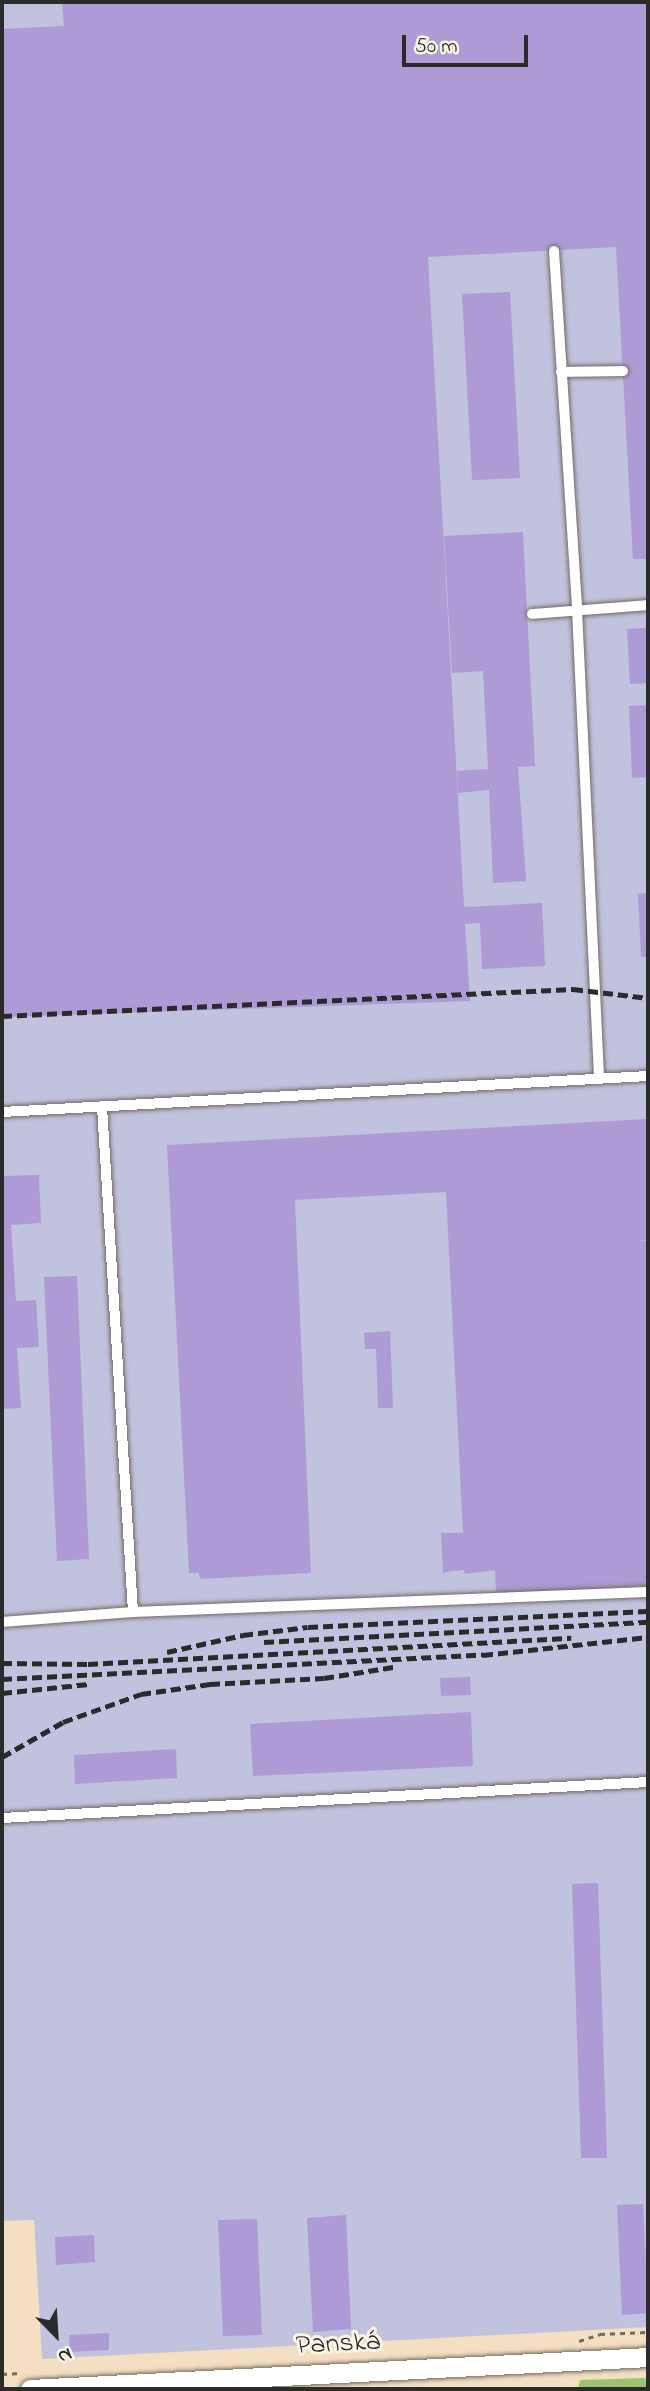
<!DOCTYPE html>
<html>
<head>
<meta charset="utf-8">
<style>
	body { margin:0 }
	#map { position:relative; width:650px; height:2391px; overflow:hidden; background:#f4dfc2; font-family:"Indie Flower",sans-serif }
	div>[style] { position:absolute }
	.industrial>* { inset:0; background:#c1c2dd }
	.green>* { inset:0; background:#9bc470 }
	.building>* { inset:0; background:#ae9ad4 }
	.path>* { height:2.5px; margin-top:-1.25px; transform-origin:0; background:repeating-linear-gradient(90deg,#716a60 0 5px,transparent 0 10px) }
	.roads { filter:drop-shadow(0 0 2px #716a60) drop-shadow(0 0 2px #716a60) }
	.service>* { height:10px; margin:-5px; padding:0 5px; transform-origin:5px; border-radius:5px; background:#fff }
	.minor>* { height:19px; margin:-9.5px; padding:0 9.5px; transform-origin:9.5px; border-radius:9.5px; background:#fff }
	.rail>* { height:5px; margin-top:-2.5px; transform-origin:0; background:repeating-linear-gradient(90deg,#2b2b2b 0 10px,transparent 0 15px) }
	span { translate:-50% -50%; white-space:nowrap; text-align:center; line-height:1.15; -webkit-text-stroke:6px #fcf5e5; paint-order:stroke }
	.street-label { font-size:28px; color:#2b2b2b }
	.frame { position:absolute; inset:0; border:4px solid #2b2b2b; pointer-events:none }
	.north { position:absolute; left:21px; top:2300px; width:70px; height:70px; -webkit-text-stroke:5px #fcf5e5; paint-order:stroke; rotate:156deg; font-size:19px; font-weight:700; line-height:28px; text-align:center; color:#2b2b2b }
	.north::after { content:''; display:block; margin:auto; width:24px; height:32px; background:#2b2b2b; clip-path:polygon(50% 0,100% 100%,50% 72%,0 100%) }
	.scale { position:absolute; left:402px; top:35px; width:126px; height:32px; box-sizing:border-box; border:4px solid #2b2b2b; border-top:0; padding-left:9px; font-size:21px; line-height:24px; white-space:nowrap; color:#2b2b2b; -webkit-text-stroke:5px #fcf5e5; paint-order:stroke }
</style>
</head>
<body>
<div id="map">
	<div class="industrial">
		<i style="clip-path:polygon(2px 2px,648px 2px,648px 2327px,42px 2359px,34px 2220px,2px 2221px)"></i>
	</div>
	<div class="green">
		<i style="clip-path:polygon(645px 2378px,648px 2389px,578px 2389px,580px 2380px)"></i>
	</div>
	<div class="building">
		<i style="clip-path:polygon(62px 2px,648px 2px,648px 559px,633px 559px,616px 247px,428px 257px,464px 907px,542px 903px,545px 966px,482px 969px,480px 923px,465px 924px,470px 1001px,2px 1017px,2px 29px,64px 26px)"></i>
		<i style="clip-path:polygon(510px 292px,520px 478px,472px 480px,462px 294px)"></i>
		<i style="clip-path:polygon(523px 532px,535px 766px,518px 767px,526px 881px,493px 883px,489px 790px,458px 793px,457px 771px,488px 769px,483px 671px,452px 673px,444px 536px)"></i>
		<i style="clip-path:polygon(648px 628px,648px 683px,630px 684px,627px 629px)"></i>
		<i style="clip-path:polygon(648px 705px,648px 777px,632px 778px,629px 706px)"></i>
		<i style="clip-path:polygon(648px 893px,648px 957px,641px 957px,638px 894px)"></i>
		<i style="clip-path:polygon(648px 1119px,648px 1240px,636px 1241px,648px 1241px,648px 1586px,505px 1593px,496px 1592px,495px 1570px,465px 1574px,464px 1570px,445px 1572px,443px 1575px,441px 1533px,463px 1533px,446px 1192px,295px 1200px,311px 1573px,200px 1579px,199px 1573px,189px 1573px,167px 1145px)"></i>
		<i style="clip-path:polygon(39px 1175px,41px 1223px,11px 1225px,16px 1301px,36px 1300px,39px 1347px,17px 1348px,21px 1408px,2px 1409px,2px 1176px)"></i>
		<i style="clip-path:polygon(77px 1276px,89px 1559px,57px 1561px,44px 1277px)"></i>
		<i style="clip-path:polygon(390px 1331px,393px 1408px,378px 1408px,376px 1349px,365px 1349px,364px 1333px)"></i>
		<i style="clip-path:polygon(470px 1677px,471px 1695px,441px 1696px,440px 1678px)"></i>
		<i style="clip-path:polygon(471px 1712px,473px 1766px,253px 1776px,250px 1724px)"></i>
		<i style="clip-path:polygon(176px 1749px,177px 1778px,75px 1784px,74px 1755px)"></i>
		<i style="clip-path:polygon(598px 1883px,607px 2158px,581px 2158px,572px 1884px)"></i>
		<i style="clip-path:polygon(643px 2204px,648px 2313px,622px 2315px,617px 2205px)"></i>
		<i style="clip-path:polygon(346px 2215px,351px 2329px,313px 2332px,307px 2218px)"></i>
		<i style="clip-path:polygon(257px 2219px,262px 2335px,223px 2336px,218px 2220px)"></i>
		<i style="clip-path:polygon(94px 2235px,95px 2262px,56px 2265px,55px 2237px)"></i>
		<i style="clip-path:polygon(109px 2333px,109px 2350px,70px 2352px,69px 2335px)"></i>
	</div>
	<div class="path">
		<i style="left:579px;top:2341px;width:22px;rotate:-18deg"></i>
		<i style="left:600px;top:2334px;width:48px;rotate:-2.4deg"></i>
		<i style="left:2px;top:2374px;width:19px;rotate:-3deg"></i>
	</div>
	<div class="roads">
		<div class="service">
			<i style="left:554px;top:251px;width:360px;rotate:86.3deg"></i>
			<i style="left:577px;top:610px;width:469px;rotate:87.3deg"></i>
			<i style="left:561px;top:372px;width:62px;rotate:-0.9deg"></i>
			<i style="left:532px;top:614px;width:116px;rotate:-4.4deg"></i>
			<i style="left:2px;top:1112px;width:647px;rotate:-3.19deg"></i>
			<i style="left:133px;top:1612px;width:515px;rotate:-2.22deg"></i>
			<i style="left:2px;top:1622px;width:131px;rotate:-4.4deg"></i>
			<i style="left:133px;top:1612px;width:507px;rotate:-93.51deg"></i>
			<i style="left:2px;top:1818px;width:647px;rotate:-3.19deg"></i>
		</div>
		<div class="minor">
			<i style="left:30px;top:2389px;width:619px;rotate:-2.96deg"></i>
		</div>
	</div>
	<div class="rail">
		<i style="left:2px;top:1016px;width:572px;rotate:-2.71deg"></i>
		<i style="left:573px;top:989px;width:76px;rotate:6.8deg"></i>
		<i style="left:264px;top:1642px;width:385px;rotate:-3deg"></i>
		<i style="left:167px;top:1652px;width:78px;rotate:-12.6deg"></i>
		<i style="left:243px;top:1635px;width:65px;rotate:-7deg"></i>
		<i style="left:308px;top:1627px;width:340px;rotate:-2.7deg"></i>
		<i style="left:2px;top:1663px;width:86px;rotate:0.7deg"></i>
		<i style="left:88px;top:1664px;width:484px;rotate:-3.1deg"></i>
		<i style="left:2px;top:1679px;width:482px;rotate:-2.9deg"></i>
		<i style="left:483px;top:1655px;width:166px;rotate:-6.2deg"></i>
		<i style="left:2px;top:1693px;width:87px;rotate:-5.9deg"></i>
		<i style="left:2px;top:1757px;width:70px;rotate:-29.8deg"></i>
		<i style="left:63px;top:1722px;width:83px;rotate:-19.7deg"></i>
		<i style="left:141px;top:1694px;width:70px;rotate:-8.2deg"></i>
		<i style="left:210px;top:1684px;width:114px;rotate:-3deg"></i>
		<i style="left:324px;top:1678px;width:70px;rotate:-9.1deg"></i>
	</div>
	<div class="street-label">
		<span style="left:338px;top:2345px;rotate:-3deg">Panská</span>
	</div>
	<div class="frame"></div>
	<div class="north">N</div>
	<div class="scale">50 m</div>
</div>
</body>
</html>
